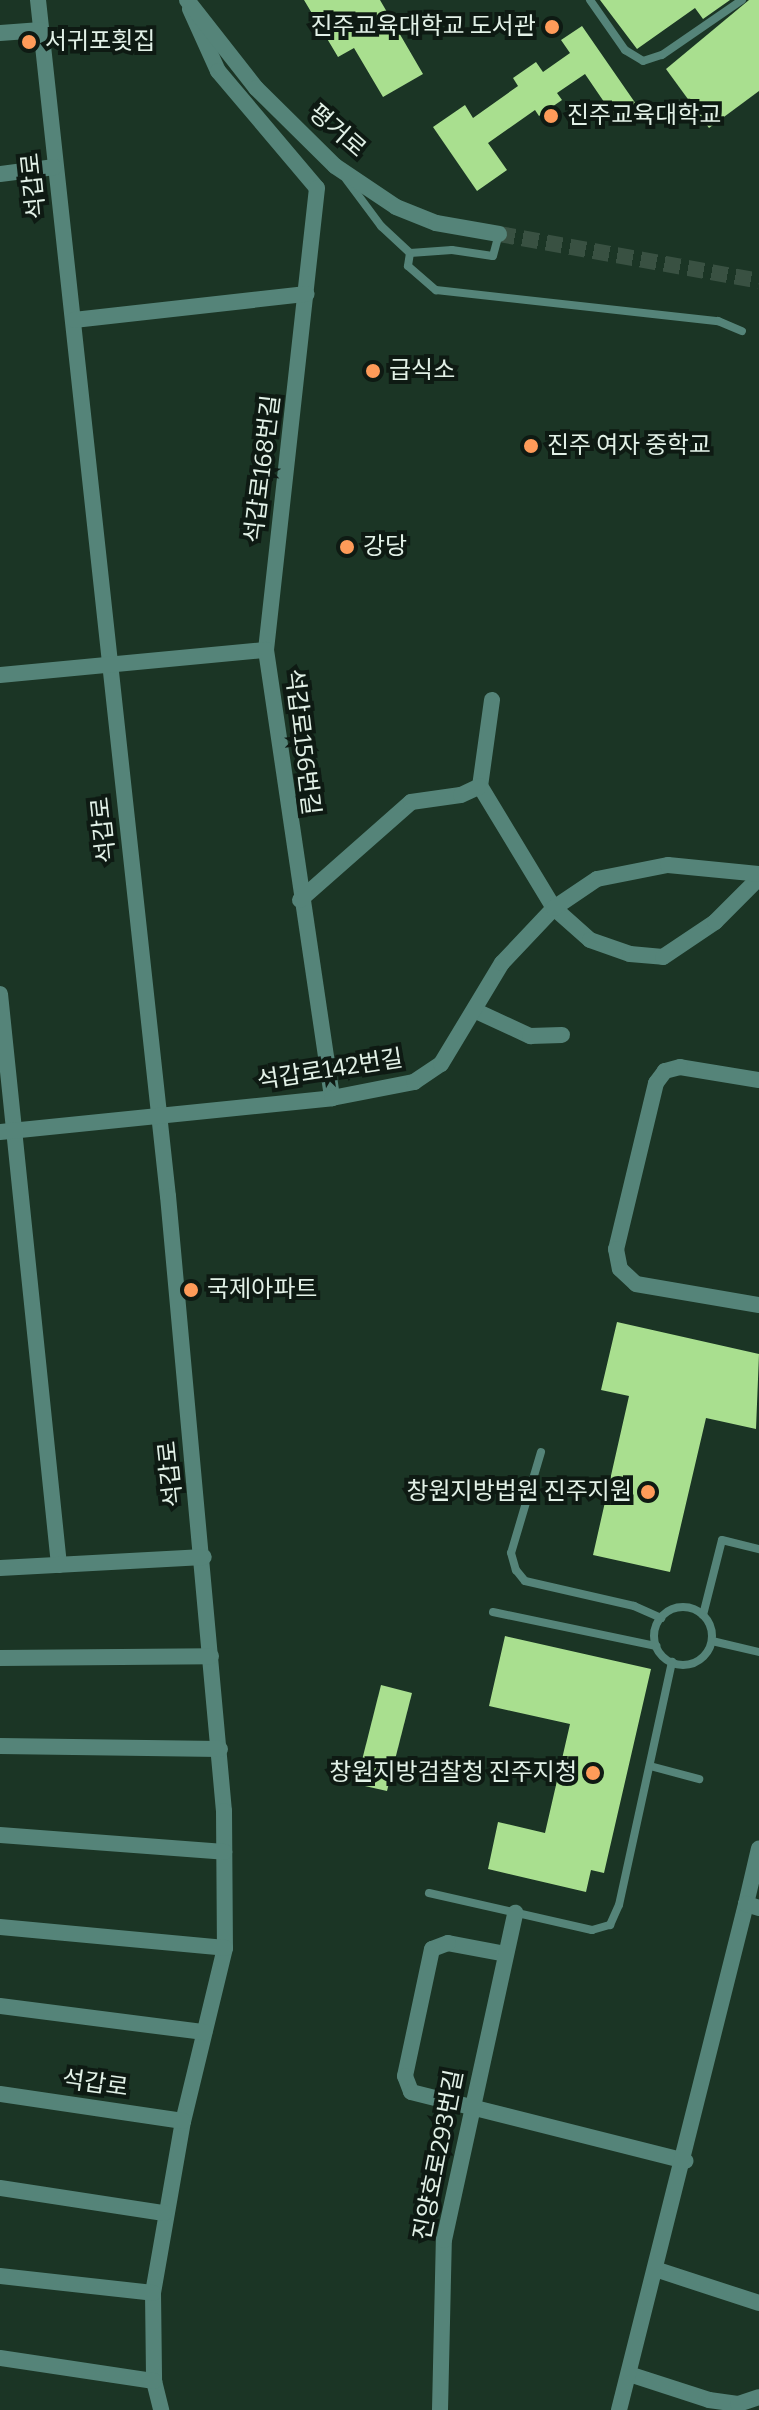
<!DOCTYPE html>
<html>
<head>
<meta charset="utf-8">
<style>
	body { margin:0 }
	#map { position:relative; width:759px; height:2410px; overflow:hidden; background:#1b3525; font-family:Bitter,"Noto Sans KR",serif }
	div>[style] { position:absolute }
	.building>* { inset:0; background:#a9df8f }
	.tertiary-tunnel>* { height:16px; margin-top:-8px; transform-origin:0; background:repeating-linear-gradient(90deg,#395142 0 16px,transparent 0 24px) }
	.service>* { height:8px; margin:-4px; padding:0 4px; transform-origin:4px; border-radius:4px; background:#558479 }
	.service>.ring { margin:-4px; padding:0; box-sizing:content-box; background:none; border:8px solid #558479; border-radius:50% }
	.minor>* { height:16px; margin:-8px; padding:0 8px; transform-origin:8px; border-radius:8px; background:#558479 }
	.tertiary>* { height:16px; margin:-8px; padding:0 8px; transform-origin:8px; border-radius:8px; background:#558479 }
	.dots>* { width:22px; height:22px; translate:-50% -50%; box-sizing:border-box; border:4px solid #0e1a13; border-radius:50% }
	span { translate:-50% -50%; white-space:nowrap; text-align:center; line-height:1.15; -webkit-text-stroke:8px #0e1a13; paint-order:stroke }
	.poi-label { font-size:24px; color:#e2f1e7 }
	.right { translate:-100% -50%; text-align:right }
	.left { translate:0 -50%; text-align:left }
	.street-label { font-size:24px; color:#e2f1e7 }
</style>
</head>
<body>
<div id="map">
	<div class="building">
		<i style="clip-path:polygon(304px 0,380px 0,423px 74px,383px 97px,354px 48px,338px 57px)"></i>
		<i style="clip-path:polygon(600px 0,730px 0,703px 19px,695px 8px,637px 49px)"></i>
		<i style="clip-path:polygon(749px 0,759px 0,759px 91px,709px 128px,666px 69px)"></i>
		<i style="clip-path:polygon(582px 26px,636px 104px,615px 118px,585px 74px,557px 93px,562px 100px,539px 116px,535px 110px,488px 143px,507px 170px,477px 191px,433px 127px,465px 105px,473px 118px,518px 86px,513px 78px,536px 62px,543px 72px,570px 53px,561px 40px)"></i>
		<i style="clip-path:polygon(617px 1322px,759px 1354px,756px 1429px,706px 1418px,670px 1572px,593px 1555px,629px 1396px,601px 1390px)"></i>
		<i style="clip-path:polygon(505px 1636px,651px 1669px,604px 1873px,591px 1870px,586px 1892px,488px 1869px,498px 1822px,545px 1833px,570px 1724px,489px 1706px)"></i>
		<i style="clip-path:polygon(381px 1685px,412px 1693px,387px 1791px,356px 1784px)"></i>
	</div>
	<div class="tertiary-tunnel">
		<i style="left:499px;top:234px;width:264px;rotate:10.2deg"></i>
	</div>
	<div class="service">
		<i style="left:590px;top:0;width:61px;rotate:55deg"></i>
		<i style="left:625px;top:50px;width:21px;rotate:31deg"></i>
		<i style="left:643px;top:61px;width:20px;rotate:-18deg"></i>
		<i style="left:662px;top:55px;width:97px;rotate:-34.5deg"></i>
		<i style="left:346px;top:179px;width:59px;rotate:53.3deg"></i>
		<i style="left:381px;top:226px;width:40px;rotate:43deg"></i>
		<i style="left:410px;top:253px;width:13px;rotate:99deg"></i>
		<i style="left:408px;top:266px;width:37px;rotate:41deg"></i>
		<i style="left:436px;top:290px;width:284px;rotate:6.3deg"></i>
		<i style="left:718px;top:321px;width:26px;rotate:23deg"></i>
		<i style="left:410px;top:253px;width:42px;rotate:-4.1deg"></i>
		<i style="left:452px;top:250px;width:41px;rotate:8.3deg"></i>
		<i style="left:493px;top:256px;width:23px;rotate:-75deg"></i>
		<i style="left:541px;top:1452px;width:105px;rotate:106.5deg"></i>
		<i style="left:511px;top:1553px;width:18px;rotate:74deg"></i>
		<i style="left:516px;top:1570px;width:14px;rotate:51deg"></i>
		<i style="left:525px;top:1581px;width:112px;rotate:12.9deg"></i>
		<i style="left:634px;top:1606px;width:30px;rotate:24deg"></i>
		<i class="ring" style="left:654px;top:1607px;width:50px;height:50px"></i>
		<i style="left:493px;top:1612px;width:167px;rotate:11.8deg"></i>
		<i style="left:703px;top:1615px;width:77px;rotate:-75.8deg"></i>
		<i style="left:722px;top:1540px;width:38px;rotate:14deg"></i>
		<i style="left:712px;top:1641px;width:48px;rotate:13.2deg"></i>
		<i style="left:650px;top:1766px;width:51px;rotate:14.9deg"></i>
		<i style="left:429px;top:1893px;width:167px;rotate:12.8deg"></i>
		<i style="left:592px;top:1930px;width:19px;rotate:-16deg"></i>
		<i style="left:610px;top:1925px;width:22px;rotate:-66deg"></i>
		<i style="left:619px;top:1905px;width:249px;rotate:-77.7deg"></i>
	</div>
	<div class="minor">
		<i style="left:38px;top:0;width:1203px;rotate:83.8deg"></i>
		<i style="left:168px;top:1196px;width:618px;rotate:84.8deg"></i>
		<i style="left:224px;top:1811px;width:137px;rotate:89.6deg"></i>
		<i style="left:225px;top:1948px;width:178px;rotate:103.6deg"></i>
		<i style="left:183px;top:2121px;width:175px;rotate:99.9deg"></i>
		<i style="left:153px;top:2293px;width:88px;rotate:89.3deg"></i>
		<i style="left:154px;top:2381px;width:30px;rotate:76deg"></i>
		<i style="left:190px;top:9px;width:68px;rotate:65.7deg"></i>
		<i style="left:218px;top:71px;width:153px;rotate:49.8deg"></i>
		<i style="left:317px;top:188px;width:465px;rotate:96.3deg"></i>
		<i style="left:0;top:33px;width:41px;rotate:-4.2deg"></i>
		<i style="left:0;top:174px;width:55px;rotate:-7.3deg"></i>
		<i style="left:74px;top:320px;width:234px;rotate:-6.4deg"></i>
		<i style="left:0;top:675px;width:267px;rotate:-5.4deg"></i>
		<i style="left:266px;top:650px;width:453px;rotate:81.6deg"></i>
		<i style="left:492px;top:700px;width:87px;rotate:97.9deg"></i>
		<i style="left:480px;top:786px;width:143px;rotate:58.8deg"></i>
		<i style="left:554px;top:908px;width:48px;rotate:41.6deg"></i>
		<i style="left:590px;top:940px;width:42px;rotate:19.3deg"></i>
		<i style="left:630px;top:954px;width:33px;rotate:5deg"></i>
		<i style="left:663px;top:957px;width:63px;rotate:-33.9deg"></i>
		<i style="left:715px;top:922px;width:62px;rotate:-45deg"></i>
		<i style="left:300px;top:900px;width:148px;rotate:-41.4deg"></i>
		<i style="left:411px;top:802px;width:50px;rotate:-8deg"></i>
		<i style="left:461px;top:795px;width:21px;rotate:-25deg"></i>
		<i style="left:0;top:994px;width:574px;rotate:84.1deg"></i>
		<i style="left:476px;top:1011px;width:60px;rotate:24.8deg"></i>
		<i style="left:530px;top:1036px;width:32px;rotate:-2deg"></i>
		<i style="left:759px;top:1080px;width:80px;rotate:-170.7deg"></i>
		<i style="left:680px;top:1067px;width:16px;rotate:165deg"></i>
		<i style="left:665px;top:1071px;width:15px;rotate:127deg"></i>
		<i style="left:656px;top:1083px;width:171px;rotate:103.5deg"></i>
		<i style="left:616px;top:1249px;width:20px;rotate:79deg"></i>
		<i style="left:620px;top:1269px;width:22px;rotate:43deg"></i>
		<i style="left:636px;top:1284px;width:125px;rotate:9.7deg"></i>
		<i style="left:0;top:1132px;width:334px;rotate:-5.8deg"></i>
		<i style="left:332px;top:1098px;width:84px;rotate:-11deg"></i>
		<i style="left:414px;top:1082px;width:32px;rotate:-34deg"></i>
		<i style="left:441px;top:1064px;width:118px;rotate:-58.9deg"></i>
		<i style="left:502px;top:963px;width:76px;rotate:-46.6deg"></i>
		<i style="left:554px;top:908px;width:52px;rotate:-34deg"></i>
		<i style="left:597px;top:879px;width:72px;rotate:-11.2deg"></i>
		<i style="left:668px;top:865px;width:91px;rotate:5.6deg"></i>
		<i style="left:0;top:1568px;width:204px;rotate:-3.1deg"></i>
		<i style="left:0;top:1658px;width:211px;rotate:-0.5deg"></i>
		<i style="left:0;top:1746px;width:220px;rotate:0.8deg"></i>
		<i style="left:0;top:1835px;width:225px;rotate:4.3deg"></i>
		<i style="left:746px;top:1904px;width:57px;rotate:-76.9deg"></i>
		<i style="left:0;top:1927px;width:226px;rotate:5.3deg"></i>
		<i style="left:506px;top:1954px;width:59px;rotate:-169.3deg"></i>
		<i style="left:448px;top:1943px;width:17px;rotate:159deg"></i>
		<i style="left:432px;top:1949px;width:130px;rotate:102deg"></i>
		<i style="left:405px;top:2076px;width:17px;rotate:69deg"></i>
		<i style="left:411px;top:2092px;width:283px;rotate:14.1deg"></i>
		<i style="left:0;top:2006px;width:206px;rotate:7.3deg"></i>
		<i style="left:0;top:2094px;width:185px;rotate:8.4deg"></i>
		<i style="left:0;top:2188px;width:166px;rotate:8.7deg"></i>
		<i style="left:658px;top:2270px;width:106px;rotate:18.1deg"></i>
		<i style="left:0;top:2276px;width:154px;rotate:6.3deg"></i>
		<i style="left:0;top:2358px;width:156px;rotate:8.5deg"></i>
		<i style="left:629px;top:2374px;width:84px;rotate:18deg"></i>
		<i style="left:709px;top:2400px;width:29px;rotate:8deg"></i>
		<i style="left:738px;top:2404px;width:22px;rotate:-18deg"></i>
		<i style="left:440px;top:2410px;width:170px;rotate:-88.7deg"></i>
		<i style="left:444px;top:2240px;width:335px;rotate:-77.7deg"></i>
		<i style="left:619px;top:2410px;width:522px;rotate:-75.91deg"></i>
		<i style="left:746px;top:1904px;width:14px;rotate:17deg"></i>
	</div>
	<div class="tertiary">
		<i style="left:187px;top:0;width:112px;rotate:51.9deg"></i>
		<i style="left:256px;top:88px;width:111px;rotate:44.6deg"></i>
		<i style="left:335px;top:166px;width:73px;rotate:33.9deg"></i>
		<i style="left:396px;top:207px;width:43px;rotate:21.8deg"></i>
		<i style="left:436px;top:223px;width:64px;rotate:9.9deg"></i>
	</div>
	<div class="dots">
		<i style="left:552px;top:27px;background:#fe9b59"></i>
		<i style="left:29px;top:42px;background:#fe9b59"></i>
		<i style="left:551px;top:116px;background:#fe9b59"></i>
		<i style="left:373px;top:371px;background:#fe9b59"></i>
		<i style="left:531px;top:446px;background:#fe9b59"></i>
		<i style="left:347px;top:547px;background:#fe9b59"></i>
		<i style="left:191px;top:1290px;background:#fe9b59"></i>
		<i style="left:648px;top:1492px;background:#fe9b59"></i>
		<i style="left:593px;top:1773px;background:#fe9b59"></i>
	</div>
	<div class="poi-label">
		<span class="right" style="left:536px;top:27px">진주교육대학교 도서관</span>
		<span class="left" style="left:45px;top:42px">서귀포횟집</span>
		<span class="left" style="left:567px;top:116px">진주교육대학교</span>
		<span class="left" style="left:389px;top:371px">급식소</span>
		<span class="left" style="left:547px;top:446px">진주 여자 중학교</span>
		<span class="left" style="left:363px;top:547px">강당</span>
		<span class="left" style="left:207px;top:1290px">국제아파트</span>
		<span class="right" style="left:632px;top:1492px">창원지방법원 진주지원</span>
		<span class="right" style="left:577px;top:1773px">창원지방검찰청 진주지청</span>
	</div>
	<div class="street-label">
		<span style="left:337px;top:131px;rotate:41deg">평거로</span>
		<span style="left:34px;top:186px;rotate:-96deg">석갑로</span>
		<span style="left:263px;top:469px;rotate:-83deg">석갑로168번길</span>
		<span style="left:302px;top:742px;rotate:83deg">석갑로156번길</span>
		<span style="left:104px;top:830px;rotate:-96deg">석갑로</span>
		<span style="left:330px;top:1070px;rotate:-9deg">석갑로142번길</span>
		<span style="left:171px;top:1474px;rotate:-96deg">석갑로</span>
		<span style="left:95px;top:2084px;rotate:8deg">석갑로</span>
		<span style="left:439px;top:2155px;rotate:-79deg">진양호로293번길</span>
	</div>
</div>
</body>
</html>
